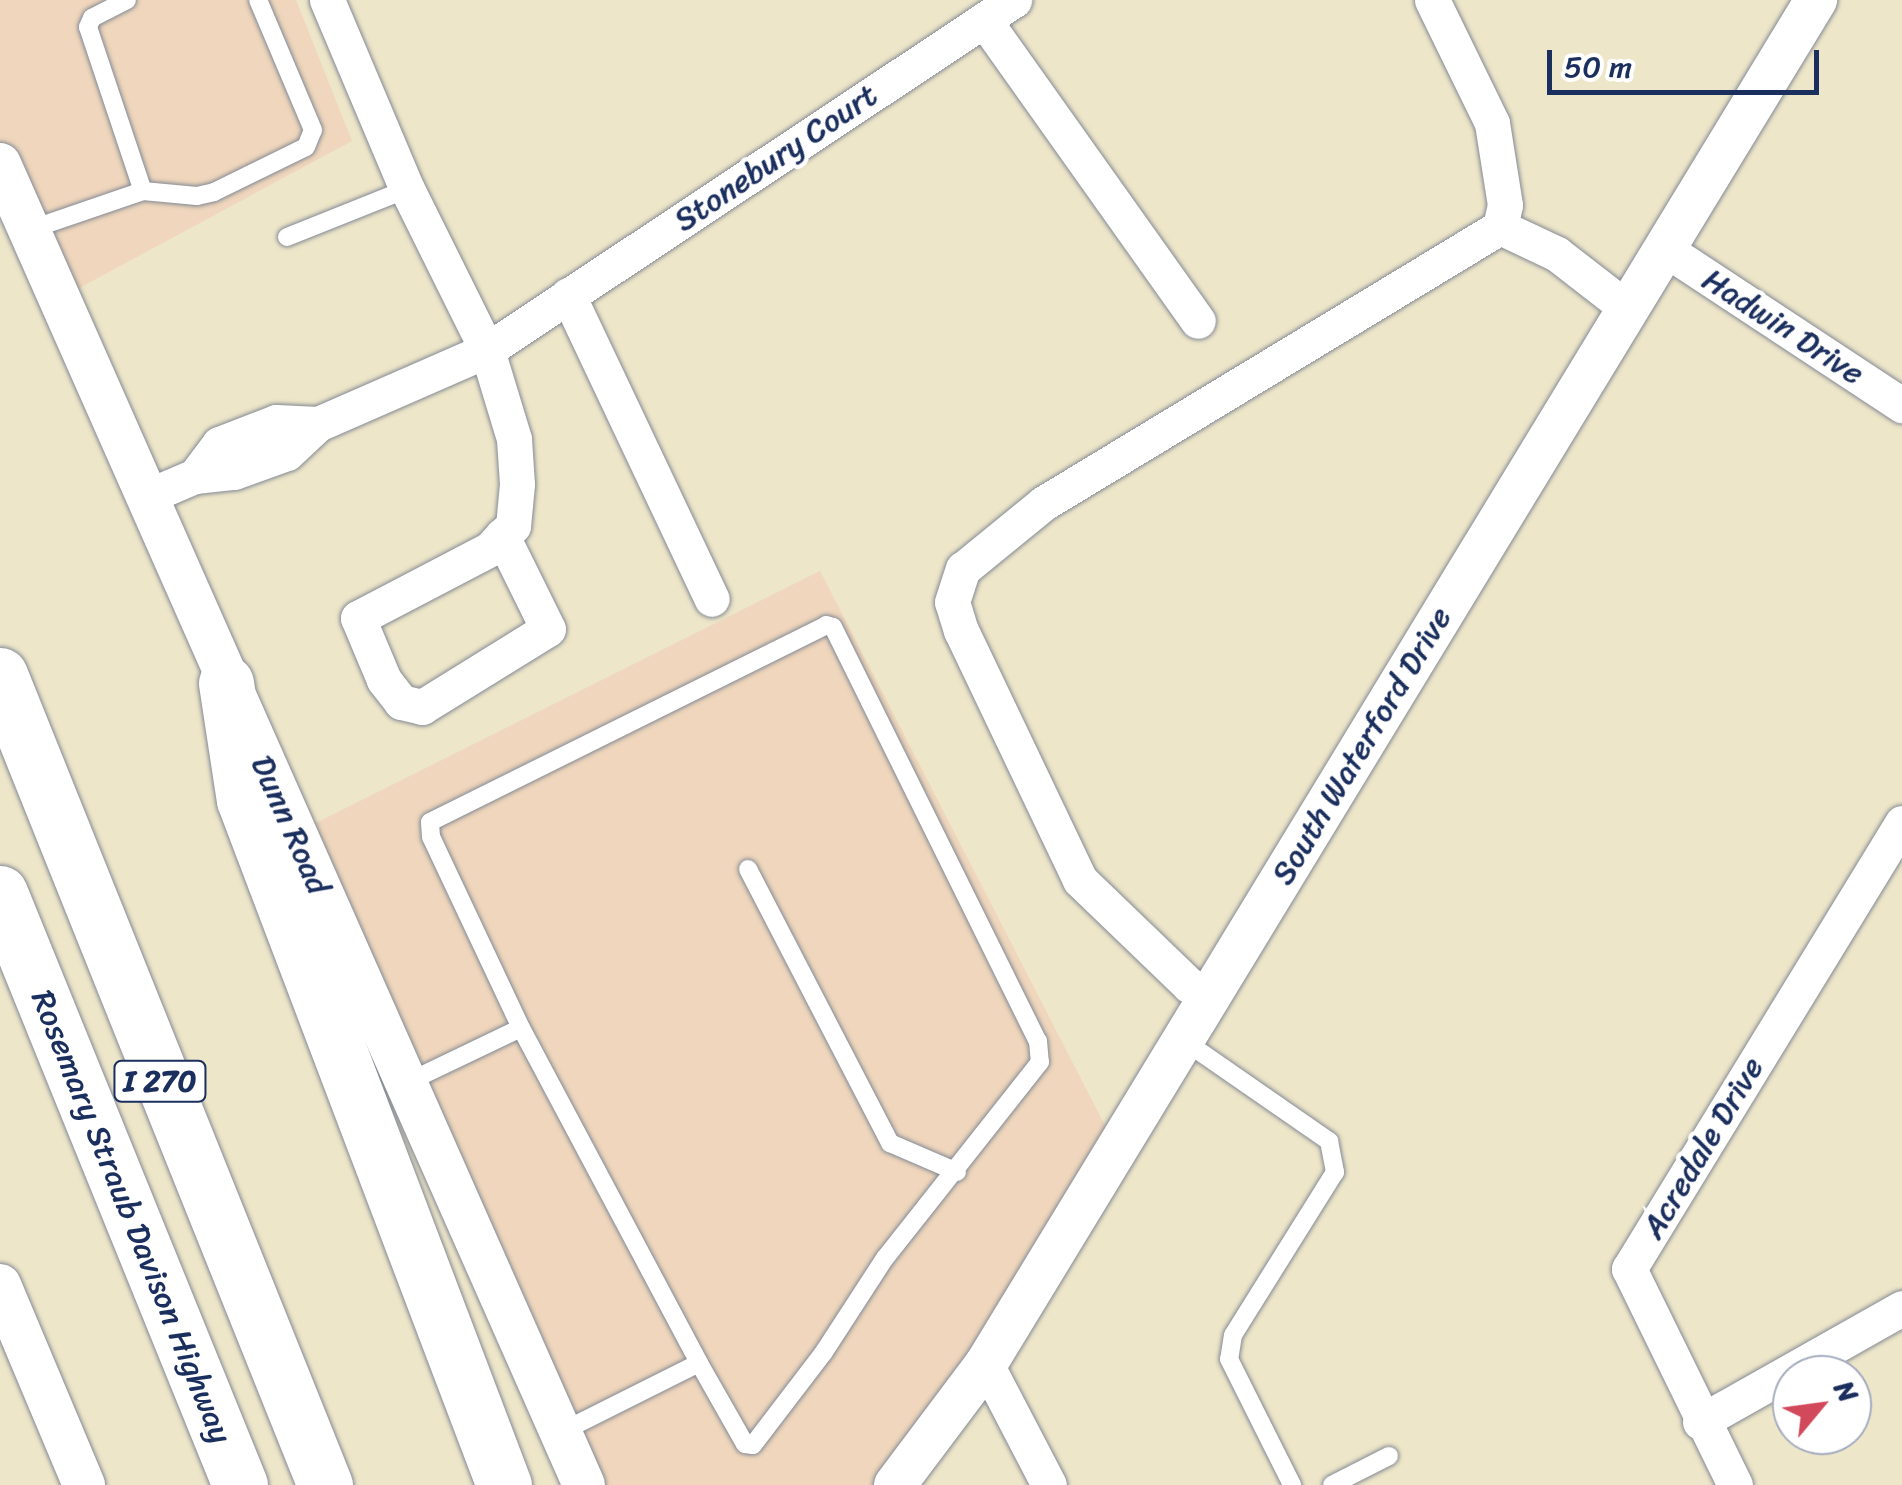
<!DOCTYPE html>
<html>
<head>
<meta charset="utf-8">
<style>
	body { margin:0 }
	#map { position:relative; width:1902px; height:1485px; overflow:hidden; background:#eee6c9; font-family:Sriracha,sans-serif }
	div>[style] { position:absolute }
	.built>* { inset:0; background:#efd6bc }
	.roads { filter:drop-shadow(0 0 2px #848a94) drop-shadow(0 0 2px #848a94) }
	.service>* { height:18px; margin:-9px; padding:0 9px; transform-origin:9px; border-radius:9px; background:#fff }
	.minor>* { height:35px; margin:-17.5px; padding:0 17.5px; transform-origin:17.5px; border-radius:17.5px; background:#fff }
	.tertiary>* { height:42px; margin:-21px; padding:0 21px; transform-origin:21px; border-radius:21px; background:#fff }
	.motorway>* { height:55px; margin:-27.5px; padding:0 27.5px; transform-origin:27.5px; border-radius:27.5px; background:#fff }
	span { translate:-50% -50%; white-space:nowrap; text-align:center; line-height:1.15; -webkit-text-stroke:9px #fff; paint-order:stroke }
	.shield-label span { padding:2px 8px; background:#fff; border:2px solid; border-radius:8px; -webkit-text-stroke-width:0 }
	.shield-label { font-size:30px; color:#1b2f5e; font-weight:700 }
	.street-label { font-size:32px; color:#1b2f5e }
	.north { position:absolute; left:1772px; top:1355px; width:100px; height:100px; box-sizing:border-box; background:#fff; border:2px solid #a4acbf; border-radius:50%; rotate:61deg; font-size:28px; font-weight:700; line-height:40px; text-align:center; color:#1b2f5e }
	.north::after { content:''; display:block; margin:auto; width:35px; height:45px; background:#d1495b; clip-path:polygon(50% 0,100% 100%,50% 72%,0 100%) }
	.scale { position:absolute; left:1547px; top:50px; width:272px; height:45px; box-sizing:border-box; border:5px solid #1b2f5e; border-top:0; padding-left:12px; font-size:30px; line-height:35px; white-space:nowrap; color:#1b2f5e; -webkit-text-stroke:8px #fff; paint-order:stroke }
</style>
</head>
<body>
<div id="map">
	<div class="built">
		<i style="clip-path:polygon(0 0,296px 0,352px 141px,57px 300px,0 164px)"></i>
		<i style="clip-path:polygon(820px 571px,1117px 1149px,895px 1485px,584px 1485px,294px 834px)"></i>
	</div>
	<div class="roads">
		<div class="service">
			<i style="left:127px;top:0;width:39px;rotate:153deg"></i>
			<i style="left:92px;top:18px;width:10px;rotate:114deg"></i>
			<i style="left:88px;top:27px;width:173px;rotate:71.5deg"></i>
			<i style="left:29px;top:230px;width:120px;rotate:-18.9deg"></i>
			<i style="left:143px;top:191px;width:54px;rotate:5.3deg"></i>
			<i style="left:197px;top:196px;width:17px;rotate:-13deg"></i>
			<i style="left:214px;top:192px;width:102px;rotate:-26.1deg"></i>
			<i style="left:306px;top:147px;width:18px;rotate:-68deg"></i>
			<i style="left:313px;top:130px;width:141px;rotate:-112.9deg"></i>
			<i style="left:287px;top:237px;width:129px;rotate:-21.8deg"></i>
			<i style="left:748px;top:869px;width:309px;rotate:62.6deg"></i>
			<i style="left:890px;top:1143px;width:73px;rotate:23.4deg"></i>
			<i style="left:521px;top:1028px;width:211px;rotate:-115.2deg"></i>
			<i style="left:431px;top:837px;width:15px;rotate:-94deg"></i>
			<i style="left:430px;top:822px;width:442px;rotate:-26.4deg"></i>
			<i style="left:826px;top:625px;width:7px;rotate:16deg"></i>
			<i style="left:833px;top:627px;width:462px;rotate:63.7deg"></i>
			<i style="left:1038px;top:1041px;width:21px;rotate:85deg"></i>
			<i style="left:1040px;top:1062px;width:250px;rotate:128.3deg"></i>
			<i style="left:885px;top:1258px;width:112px;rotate:123deg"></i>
			<i style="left:824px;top:1352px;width:117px;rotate:127.4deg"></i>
			<i style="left:753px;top:1445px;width:8px;rotate:-173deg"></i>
			<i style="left:745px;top:1444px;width:93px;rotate:-119.6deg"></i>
			<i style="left:1183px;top:1040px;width:178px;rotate:34.7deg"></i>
			<i style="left:1329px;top:1141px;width:32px;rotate:79deg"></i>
			<i style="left:1335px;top:1172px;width:192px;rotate:122deg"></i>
			<i style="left:1233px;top:1335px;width:24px;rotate:99deg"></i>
			<i style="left:1229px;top:1359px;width:141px;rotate:63.4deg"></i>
			<i style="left:406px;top:1083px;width:127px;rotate:-25.6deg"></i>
			<i style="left:521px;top:1028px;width:379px;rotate:62deg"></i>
			<i style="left:699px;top:1363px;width:154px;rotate:153.4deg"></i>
			<i style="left:1332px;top:1485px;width:64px;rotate:-27deg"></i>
		</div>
		<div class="minor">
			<i style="left:327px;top:0;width:205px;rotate:67.1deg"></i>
			<i style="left:407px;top:189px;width:180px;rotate:63.6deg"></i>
			<i style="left:487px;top:350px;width:93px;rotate:73.1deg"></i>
			<i style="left:514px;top:439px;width:45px;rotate:86.2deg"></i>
			<i style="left:517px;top:484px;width:42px;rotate:95.4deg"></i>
			<i style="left:513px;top:526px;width:15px;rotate:138deg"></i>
			<i style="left:502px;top:536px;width:18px;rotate:133deg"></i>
			<i style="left:490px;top:549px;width:149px;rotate:152.4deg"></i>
			<i style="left:358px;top:618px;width:67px;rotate:67.2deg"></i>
			<i style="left:384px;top:680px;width:28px;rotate:52deg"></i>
			<i style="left:401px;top:702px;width:22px;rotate:13deg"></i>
			<i style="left:422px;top:707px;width:148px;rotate:-31.8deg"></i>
			<i style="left:548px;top:629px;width:104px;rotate:-116.3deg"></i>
			<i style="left:1432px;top:0;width:137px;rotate:64deg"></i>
			<i style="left:1492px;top:123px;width:83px;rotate:81deg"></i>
			<i style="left:1505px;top:205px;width:23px;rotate:103deg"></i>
			<i style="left:984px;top:20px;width:369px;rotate:54.6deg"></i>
			<i style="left:1665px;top:249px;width:284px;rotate:33.4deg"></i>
			<i style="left:568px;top:295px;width:336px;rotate:64.7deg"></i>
			<i style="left:195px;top:476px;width:40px;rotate:-53deg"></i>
			<i style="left:219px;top:444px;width:61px;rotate:-21.1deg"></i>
			<i style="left:276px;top:422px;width:42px;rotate:2.7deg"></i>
			<i style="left:148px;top:496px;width:51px;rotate:-23.1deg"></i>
			<i style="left:195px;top:476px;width:39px;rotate:-6deg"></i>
			<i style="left:234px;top:472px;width:56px;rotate:-19.7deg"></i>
			<i style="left:287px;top:453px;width:42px;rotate:-43.1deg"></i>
			<i style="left:318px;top:424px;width:184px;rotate:-23.6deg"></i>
			<i style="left:487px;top:350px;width:633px;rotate:-33.59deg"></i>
			<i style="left:1211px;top:994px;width:24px;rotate:-158deg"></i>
			<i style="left:1189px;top:985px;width:151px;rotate:-136.1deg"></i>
			<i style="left:1080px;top:880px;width:276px;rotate:-115.5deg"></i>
			<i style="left:961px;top:631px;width:30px;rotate:-107deg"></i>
			<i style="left:952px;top:602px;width:35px;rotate:-72deg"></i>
			<i style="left:963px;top:569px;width:104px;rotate:-39.2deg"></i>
			<i style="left:1044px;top:503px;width:533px;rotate:-31.18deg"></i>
			<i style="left:1500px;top:227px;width:63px;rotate:25.3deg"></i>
			<i style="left:1557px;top:254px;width:90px;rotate:37.8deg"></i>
			<i style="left:986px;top:1364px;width:136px;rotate:62.5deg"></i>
			<i style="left:1700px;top:1422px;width:232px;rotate:-29.4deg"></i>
			<i style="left:1735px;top:1485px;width:241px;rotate:-116.1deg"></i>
			<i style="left:1629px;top:1269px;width:523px;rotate:-58.53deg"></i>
		</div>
		<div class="tertiary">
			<i style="left:0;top:164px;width:1444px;rotate:66.15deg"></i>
			<i style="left:0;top:1285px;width:217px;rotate:67.2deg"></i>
			<i style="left:895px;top:1485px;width:151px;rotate:-53.1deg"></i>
			<i style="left:986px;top:1364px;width:1597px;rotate:-58.68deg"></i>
		</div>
		<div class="motorway">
			<i style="left:0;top:675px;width:873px;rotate:68.14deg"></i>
			<i style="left:226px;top:683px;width:118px;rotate:81.3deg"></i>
			<i style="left:244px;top:800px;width:733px;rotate:69.22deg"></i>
			<i style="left:0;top:893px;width:639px;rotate:67.93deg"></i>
		</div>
	</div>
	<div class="shield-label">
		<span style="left:160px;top:1081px">I 270</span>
	</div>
	<div class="street-label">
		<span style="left:776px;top:158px;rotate:-34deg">Stonebury Court</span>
		<span style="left:1783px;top:327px;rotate:33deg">Hadwin Drive</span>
		<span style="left:1362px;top:746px;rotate:-59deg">South Waterford Drive</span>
		<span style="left:290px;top:825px;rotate:66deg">Dunn Road</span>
		<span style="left:1703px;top:1148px;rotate:-59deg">Acredale Drive</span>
		<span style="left:131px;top:1217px;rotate:68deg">Rosemary Straub Davison Highway</span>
	</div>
	<div class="north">N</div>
	<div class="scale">50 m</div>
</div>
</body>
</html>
